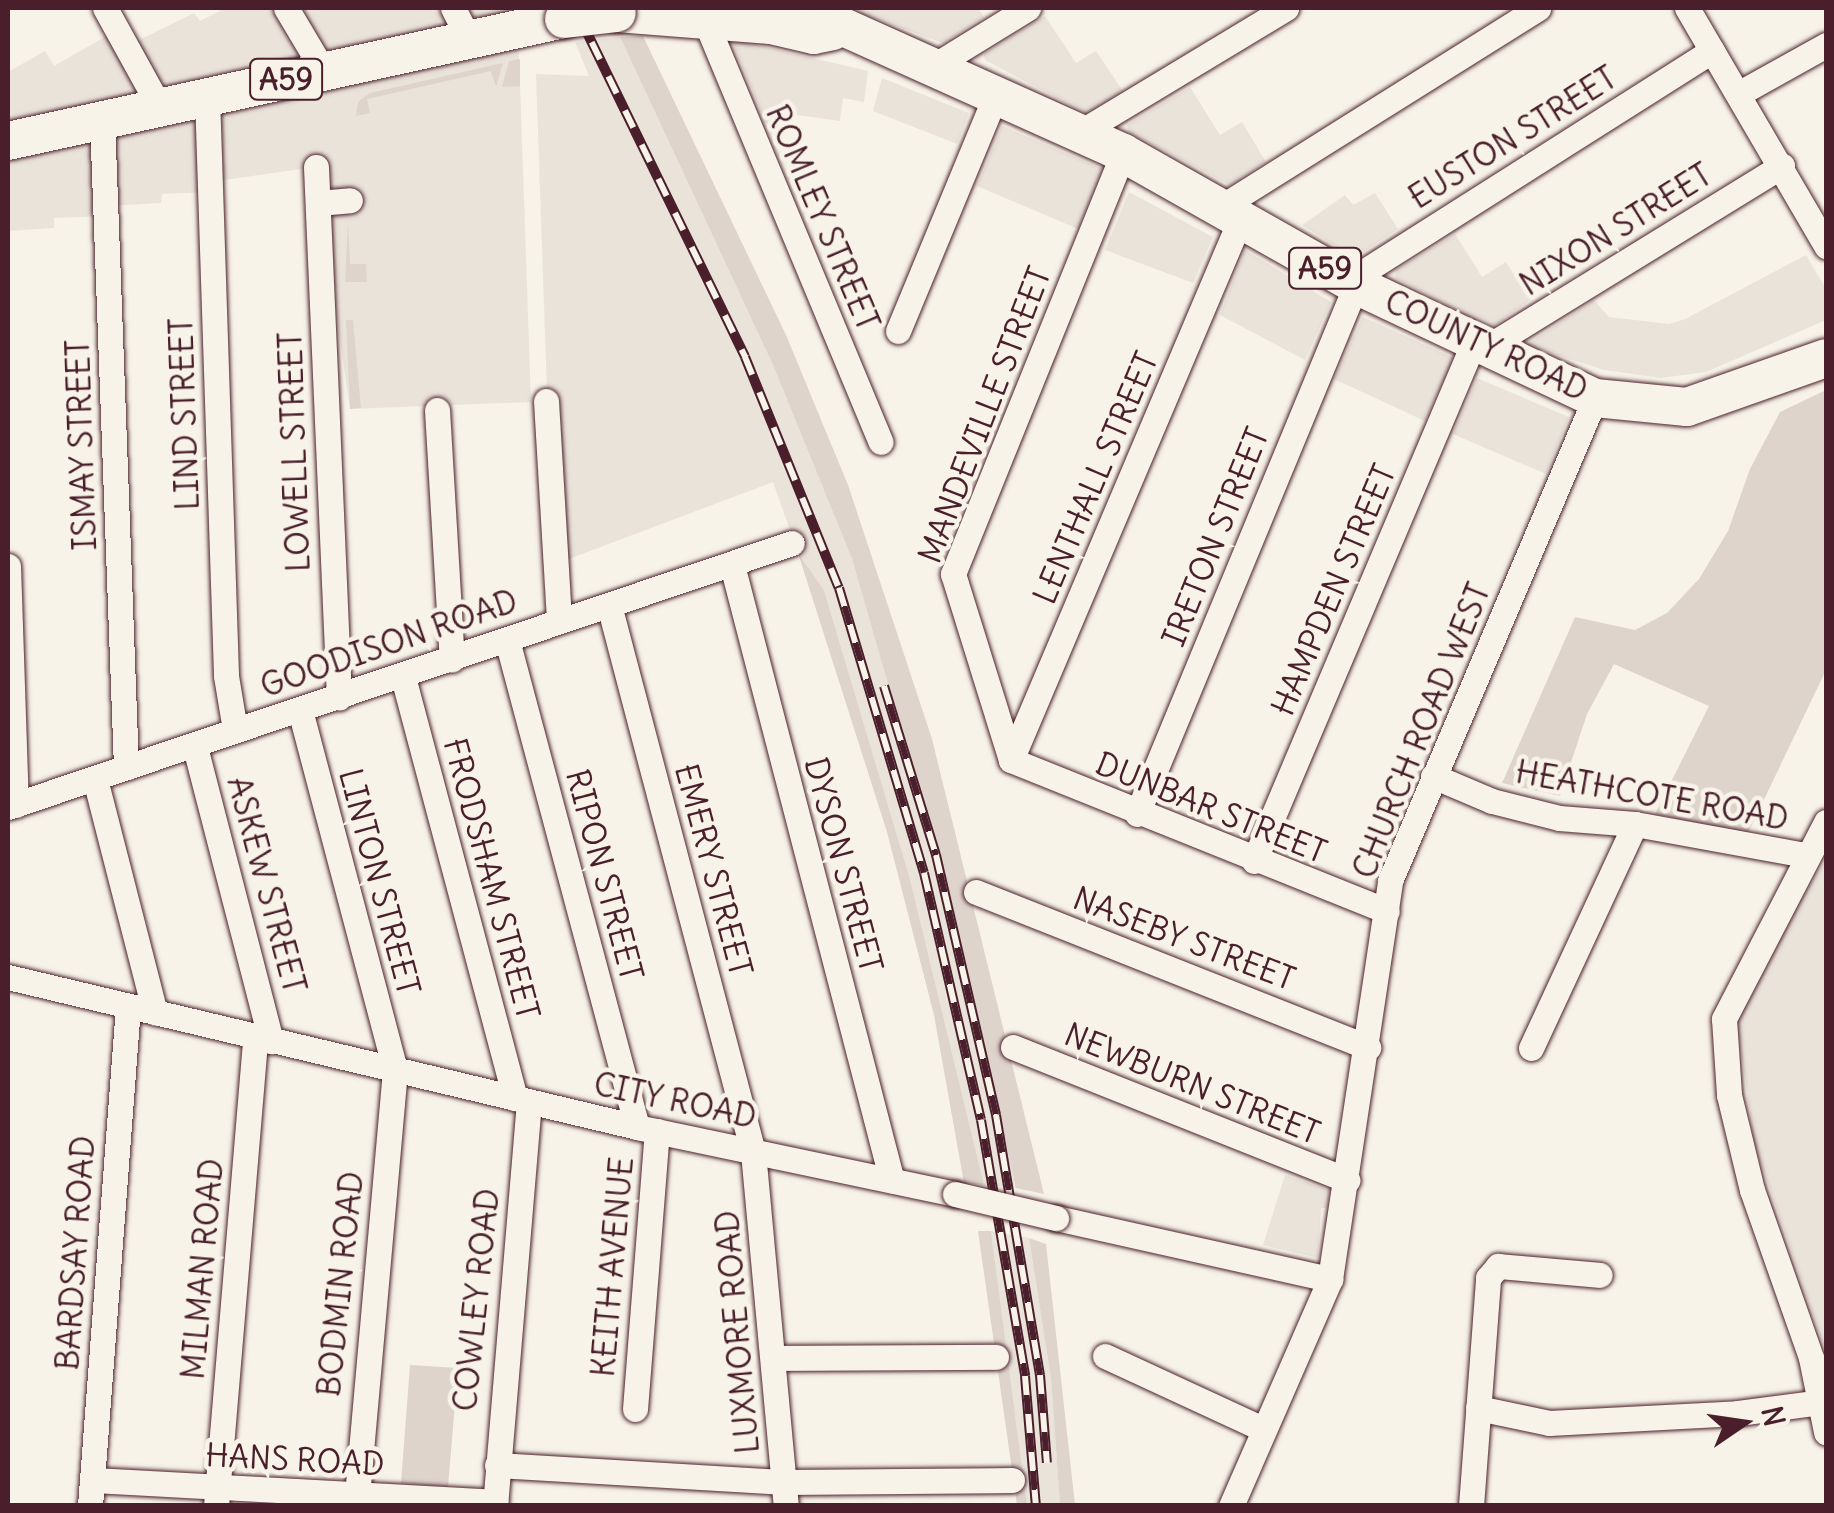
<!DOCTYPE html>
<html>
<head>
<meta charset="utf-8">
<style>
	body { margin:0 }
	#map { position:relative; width:1834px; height:1513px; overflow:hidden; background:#f7f3e8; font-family:Delius,sans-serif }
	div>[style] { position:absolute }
	.built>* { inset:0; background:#eae3da }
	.green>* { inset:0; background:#ded4cc }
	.roads { filter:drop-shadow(0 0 2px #4a1f2b) drop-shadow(0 0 2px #4a1f2b) }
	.minor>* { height:25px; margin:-12.5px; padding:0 12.5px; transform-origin:12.5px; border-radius:12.5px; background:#f7f3e8 }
	.highway>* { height:38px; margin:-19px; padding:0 19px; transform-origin:19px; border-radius:19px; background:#f7f3e8 }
	.rail>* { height:10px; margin-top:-5px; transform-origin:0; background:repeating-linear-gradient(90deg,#f7f3e8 0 19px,#4a1f2b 0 38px); box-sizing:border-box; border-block:2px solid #4a1f2b }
	.bridges { filter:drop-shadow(0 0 2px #4a1f2b) drop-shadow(0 0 2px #4a1f2b) }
	.minor-bridge>* { height:25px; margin:-12.5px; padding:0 12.5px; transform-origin:12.5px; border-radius:12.5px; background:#f7f3e8 }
	.highway-bridge>* { height:38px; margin:-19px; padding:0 19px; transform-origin:19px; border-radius:19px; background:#f7f3e8 }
	span { translate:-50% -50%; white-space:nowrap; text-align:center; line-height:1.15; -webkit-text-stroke:9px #f7f3e8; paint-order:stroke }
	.shield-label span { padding:2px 8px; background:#f7f3e8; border:2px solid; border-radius:8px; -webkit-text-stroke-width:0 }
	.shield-label { font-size:30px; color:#4a1f2b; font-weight:700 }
	.street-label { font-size:32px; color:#4a1f2b }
	.frame { position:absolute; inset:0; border:10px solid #4a1f2b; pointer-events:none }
	.north { position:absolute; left:1694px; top:1373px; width:100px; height:100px; -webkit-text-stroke:8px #f7f3e8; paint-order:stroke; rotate:77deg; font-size:28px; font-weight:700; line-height:40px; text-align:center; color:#4a1f2b }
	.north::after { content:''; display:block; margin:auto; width:35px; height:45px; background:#4a1f2b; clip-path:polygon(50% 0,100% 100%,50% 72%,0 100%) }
</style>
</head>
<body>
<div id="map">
	<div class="built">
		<i style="clip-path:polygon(226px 8px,557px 8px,518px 27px,531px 402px,350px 409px,315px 167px,210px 182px,210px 192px,162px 194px,161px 203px,106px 206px,105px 216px,54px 218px,54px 228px,8px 231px,8px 72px,45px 51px,54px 66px,117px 30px,127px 46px,194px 13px,200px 21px)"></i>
		<i style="clip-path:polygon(847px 8px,978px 8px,984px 17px,943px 43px)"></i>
		<i style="clip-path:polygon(1045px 16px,1076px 63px,1096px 51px,1123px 91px,1087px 114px,985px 60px,984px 54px)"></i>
		<i style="clip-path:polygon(620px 37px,773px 365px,852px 559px,939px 862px,1016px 1188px,984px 1185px,910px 879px,824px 590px,798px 553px,773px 482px,553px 565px,536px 74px,589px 76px,575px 42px)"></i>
		<i style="clip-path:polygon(731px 39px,868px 71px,864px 102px,843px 98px,840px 121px,790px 114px,766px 123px)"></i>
		<i style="clip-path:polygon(882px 78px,969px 113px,957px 144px,873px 111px)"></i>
		<i style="clip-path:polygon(1190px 87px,1220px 135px,1242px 122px,1266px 162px,1230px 185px,1129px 132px,1127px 125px)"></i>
		<i style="clip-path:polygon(1002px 126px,1103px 169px,1078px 229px,977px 186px)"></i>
		<i style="clip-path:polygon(1129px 192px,1213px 237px,1193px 283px,1105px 250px)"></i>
		<i style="clip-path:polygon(1375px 193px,1398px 229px,1354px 258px,1302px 225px,1345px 195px,1353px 205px)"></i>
		<i style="clip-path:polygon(1455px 234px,1482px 277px,1506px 262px,1530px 300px,1491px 328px,1395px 278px,1396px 270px)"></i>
		<i style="clip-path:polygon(1245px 250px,1331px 302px,1305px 360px,1220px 315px)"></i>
		<i style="clip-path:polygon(1806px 255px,1826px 289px,1826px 320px,1706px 372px,1661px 378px,1604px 370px,1526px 345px,1594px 300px,1609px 317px,1669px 324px,1685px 319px)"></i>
		<i style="clip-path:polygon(1363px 317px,1454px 358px,1425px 421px,1334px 379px)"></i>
		<i style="clip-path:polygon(1477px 378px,1569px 417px,1546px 474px,1453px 434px)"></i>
		<i style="clip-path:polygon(1826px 860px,1826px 1352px,1754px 1143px,1737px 1021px,1765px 953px)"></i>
		<i style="clip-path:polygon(1285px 1175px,1329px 1190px,1327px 1208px,1321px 1208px,1318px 1258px,1263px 1245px)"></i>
		<i style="clip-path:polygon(991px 1231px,1029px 1238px,1051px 1379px,1060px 1505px,1027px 1505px)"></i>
	</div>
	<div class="green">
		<i style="clip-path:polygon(643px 36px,786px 335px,848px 485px,932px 739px,1044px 1194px,1016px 1188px,939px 862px,852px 559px,773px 365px,620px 37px)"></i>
		<i style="clip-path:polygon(520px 59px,520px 86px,502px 87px,509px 61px)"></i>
		<i style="clip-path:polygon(503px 63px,496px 87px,491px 71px,367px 99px,370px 113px,356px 116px,358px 102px,370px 93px)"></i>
		<i style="clip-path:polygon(348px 222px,350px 264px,366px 264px,367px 282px,345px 282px)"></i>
		<i style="clip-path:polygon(346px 320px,353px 320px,361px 408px,350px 409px)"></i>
		<i style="clip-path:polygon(1826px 390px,1826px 670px,1748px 833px,1655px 814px,1709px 706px,1614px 664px,1587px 714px,1560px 796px,1502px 783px,1575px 617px,1635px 630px,1667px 613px,1699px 579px,1728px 531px,1750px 469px,1780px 412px)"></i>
		<i style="clip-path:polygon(798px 553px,824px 590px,910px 879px,984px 1185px,964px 1183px,934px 1015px,887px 832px)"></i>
		<i style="clip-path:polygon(978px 1231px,991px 1231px,1027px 1505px,1017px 1505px)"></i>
		<i style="clip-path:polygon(1029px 1238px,1046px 1244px,1075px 1505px,1060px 1505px,1051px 1379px)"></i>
		<i style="clip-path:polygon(410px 1365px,458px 1368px,448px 1487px,401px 1483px)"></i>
	</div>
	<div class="roads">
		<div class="minor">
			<i style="left:105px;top:8px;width:112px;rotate:61.1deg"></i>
			<i style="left:286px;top:8px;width:72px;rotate:59.2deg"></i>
			<i style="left:453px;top:8px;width:33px;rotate:63deg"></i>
			<i style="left:1687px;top:8px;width:276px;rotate:59.7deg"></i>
			<i style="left:705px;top:20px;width:457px;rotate:67.4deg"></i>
			<i style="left:932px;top:67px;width:113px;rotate:-31.6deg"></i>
			<i style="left:1738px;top:94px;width:101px;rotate:-29.1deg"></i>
			<i style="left:207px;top:96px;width:580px;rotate:88.12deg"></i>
			<i style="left:226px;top:676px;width:55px;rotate:80.5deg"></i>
			<i style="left:102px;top:119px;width:649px;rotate:87.88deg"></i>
			<i style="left:1079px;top:133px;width:242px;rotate:-31.1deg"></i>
			<i style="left:316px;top:167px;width:531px;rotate:87.52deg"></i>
			<i style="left:318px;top:203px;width:32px;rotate:-5deg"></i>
			<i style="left:1218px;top:209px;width:378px;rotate:-32.1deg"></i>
			<i style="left:1349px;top:281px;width:430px;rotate:-32.4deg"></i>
			<i style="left:898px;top:331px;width:253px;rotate:-67.5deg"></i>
			<i style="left:1484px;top:349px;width:350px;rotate:-31.6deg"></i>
			<i style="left:546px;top:401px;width:220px;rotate:86.6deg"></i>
			<i style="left:437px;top:410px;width:250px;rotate:86.6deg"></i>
			<i style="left:732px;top:565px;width:636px;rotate:75.44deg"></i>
			<i style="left:8px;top:566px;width:239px;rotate:88.1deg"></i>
			<i style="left:609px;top:605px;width:566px;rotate:75.25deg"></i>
			<i style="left:753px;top:1152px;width:356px;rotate:84.7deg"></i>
			<i style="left:507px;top:640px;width:504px;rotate:75.05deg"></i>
			<i style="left:403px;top:677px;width:436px;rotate:75.1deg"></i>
			<i style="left:300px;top:710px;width:372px;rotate:75.2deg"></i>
			<i style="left:395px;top:1070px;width:438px;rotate:95.1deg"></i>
			<i style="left:195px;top:747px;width:304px;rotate:75.5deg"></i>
			<i style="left:1011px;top:760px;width:195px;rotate:-107.3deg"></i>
			<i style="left:953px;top:574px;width:454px;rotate:-68deg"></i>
			<i style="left:1011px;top:760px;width:587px;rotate:-67.02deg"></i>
			<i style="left:1011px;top:760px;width:405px;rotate:21.9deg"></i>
			<i style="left:1433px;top:776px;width:64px;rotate:23deg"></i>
			<i style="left:1492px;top:801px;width:69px;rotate:14.2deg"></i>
			<i style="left:1559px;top:818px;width:76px;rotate:4.5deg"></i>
			<i style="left:1635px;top:824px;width:173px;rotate:10.3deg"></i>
			<i style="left:95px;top:779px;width:241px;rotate:75.6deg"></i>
			<i style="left:8px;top:807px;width:827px;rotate:-18.61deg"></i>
			<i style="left:1137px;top:814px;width:573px;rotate:-67.51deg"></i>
			<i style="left:1826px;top:822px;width:222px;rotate:117.4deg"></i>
			<i style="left:1724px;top:1019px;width:76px;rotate:86.2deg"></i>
			<i style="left:1729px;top:1095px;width:98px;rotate:76.4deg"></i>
			<i style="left:1752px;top:1190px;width:178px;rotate:70.6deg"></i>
			<i style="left:1811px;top:1358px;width:76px;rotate:78.5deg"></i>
			<i style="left:1254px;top:861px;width:561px;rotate:-67.04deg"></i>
			<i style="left:976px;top:892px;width:422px;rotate:21.6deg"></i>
			<i style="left:8px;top:977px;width:647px;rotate:13.41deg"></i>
			<i style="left:637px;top:1127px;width:325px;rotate:11.9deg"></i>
			<i style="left:1013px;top:1047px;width:360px;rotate:21.7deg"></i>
			<i style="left:1531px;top:1048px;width:247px;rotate:-65.1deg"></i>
			<i style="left:1056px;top:1218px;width:281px;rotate:12.6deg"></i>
			<i style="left:1105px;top:1356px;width:174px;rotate:24.8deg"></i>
			<i style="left:775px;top:1358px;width:221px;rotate:-0.3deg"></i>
			<i style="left:1478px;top:1408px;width:73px;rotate:11.9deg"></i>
			<i style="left:1549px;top:1423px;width:189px;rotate:-3deg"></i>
			<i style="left:1738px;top:1413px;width:83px;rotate:-7.6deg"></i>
			<i style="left:635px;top:1409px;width:279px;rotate:-85.5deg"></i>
			<i style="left:497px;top:1465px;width:289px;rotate:3.4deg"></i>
			<i style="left:785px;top:1482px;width:227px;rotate:-0.5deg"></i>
			<i style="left:92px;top:1480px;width:404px;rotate:3.1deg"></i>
			<i style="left:90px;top:1506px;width:501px;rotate:-85.65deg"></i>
			<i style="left:216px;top:1506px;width:471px;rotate:-85.2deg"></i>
			<i style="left:495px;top:1506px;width:406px;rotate:-85.2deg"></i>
			<i style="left:1231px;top:1506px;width:248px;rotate:-66.4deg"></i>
			<i style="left:1330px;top:1279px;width:402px;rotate:-81.4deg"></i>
			<i style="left:1390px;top:881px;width:525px;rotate:-67deg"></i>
			<i style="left:1471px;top:1506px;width:229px;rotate:-85.7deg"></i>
			<i style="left:1488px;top:1278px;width:16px;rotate:-50deg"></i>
			<i style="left:1498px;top:1266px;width:102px;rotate:5deg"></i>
		</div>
		<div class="highway">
			<i style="left:801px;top:8px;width:353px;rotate:24.2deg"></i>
			<i style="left:1123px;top:153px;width:268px;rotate:29.5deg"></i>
			<i style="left:1356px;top:285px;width:264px;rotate:25.3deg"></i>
			<i style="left:1595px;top:398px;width:92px;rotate:5.6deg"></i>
			<i style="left:1687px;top:407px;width:147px;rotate:-19.4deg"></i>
			<i style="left:617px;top:13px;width:154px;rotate:4.5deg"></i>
			<i style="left:771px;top:25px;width:44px;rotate:13.1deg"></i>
			<i style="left:814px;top:35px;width:19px;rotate:-12deg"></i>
			<i style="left:8px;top:141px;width:569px;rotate:-12.38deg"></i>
		</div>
	</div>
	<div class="rail">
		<i style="left:575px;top:8px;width:388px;rotate:64deg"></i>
		<i style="left:745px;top:357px;width:249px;rotate:67.9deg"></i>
		<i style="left:839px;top:588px;width:297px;rotate:73.4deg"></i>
		<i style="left:924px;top:873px;width:253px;rotate:77deg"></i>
		<i style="left:981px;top:1120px;width:260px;rotate:80.2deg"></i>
		<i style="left:1025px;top:1376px;width:130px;rotate:85.2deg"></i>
		<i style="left:884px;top:686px;width:177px;rotate:72.9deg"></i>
		<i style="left:936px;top:855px;width:267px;rotate:77deg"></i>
		<i style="left:996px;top:1115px;width:264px;rotate:80.4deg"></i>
		<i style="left:1040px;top:1375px;width:88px;rotate:85.5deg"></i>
	</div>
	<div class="bridges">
		<div class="minor-bridge">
			<i style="left:955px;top:1194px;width:104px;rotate:13.4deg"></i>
		</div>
		<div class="highway-bridge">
			<i style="left:564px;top:19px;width:53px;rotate:-6.5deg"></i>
		</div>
	</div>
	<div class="shield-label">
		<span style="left:286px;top:79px">A59</span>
		<span style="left:1325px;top:268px">A59</span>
	</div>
	<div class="street-label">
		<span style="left:1513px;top:138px;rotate:-32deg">EUSTON STREET</span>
		<span style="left:822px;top:218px;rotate:67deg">ROMLEY STREET</span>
		<span style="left:1616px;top:230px;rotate:-32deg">NIXON STREET</span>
		<span style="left:1486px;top:346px;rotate:25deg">COUNTY ROAD</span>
		<span style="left:185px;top:414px;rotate:-92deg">LIND STREET</span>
		<span style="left:985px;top:415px;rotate:-69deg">MANDEVILLE STREET</span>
		<span style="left:82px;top:445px;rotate:-92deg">ISMAY STREET</span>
		<span style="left:295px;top:452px;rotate:-92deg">LOWELL STREET</span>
		<span style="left:1096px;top:478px;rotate:-67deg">LENTHALL STREET</span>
		<span style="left:1216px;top:537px;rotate:-68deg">IRETON STREET</span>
		<span style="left:1334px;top:590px;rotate:-67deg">HAMPDEN STREET</span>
		<span style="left:389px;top:644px;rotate:-19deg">GOODISON ROAD</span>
		<span style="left:1422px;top:731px;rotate:-68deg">CHURCH ROAD WEST</span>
		<span style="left:1652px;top:796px;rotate:10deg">HEATHCOTE ROAD</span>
		<span style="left:1211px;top:808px;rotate:22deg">DUNBAR STREET</span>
		<span style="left:843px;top:865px;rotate:75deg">DYSON STREET</span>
		<span style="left:713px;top:870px;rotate:75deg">EMERY STREET</span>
		<span style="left:604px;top:875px;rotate:75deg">RIPON STREET</span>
		<span style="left:491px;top:879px;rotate:75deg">FRODSHAM STREET</span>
		<span style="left:379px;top:882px;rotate:75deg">LINTON STREET</span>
		<span style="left:266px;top:885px;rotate:75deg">ASKEW STREET</span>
		<span style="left:1184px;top:939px;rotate:21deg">NASEBY STREET</span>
		<span style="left:1192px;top:1084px;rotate:22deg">NEWBURN STREET</span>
		<span style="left:675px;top:1101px;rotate:12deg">CITY ROAD</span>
		<span style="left:76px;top:1253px;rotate:-86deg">BARDSAY ROAD</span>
		<span style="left:613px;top:1267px;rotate:-85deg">KEITH AVENUE</span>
		<span style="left:203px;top:1269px;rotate:-85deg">MILMAN ROAD</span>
		<span style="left:341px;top:1284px;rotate:-84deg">BODMIN ROAD</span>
		<span style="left:477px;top:1300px;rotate:-84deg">COWLEY ROAD</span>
		<span style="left:738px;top:1332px;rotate:-95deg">LUXMORE ROAD</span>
		<span style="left:295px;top:1460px;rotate:3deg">HANS ROAD</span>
	</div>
	<div class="frame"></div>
	<div class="north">N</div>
</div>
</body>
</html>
